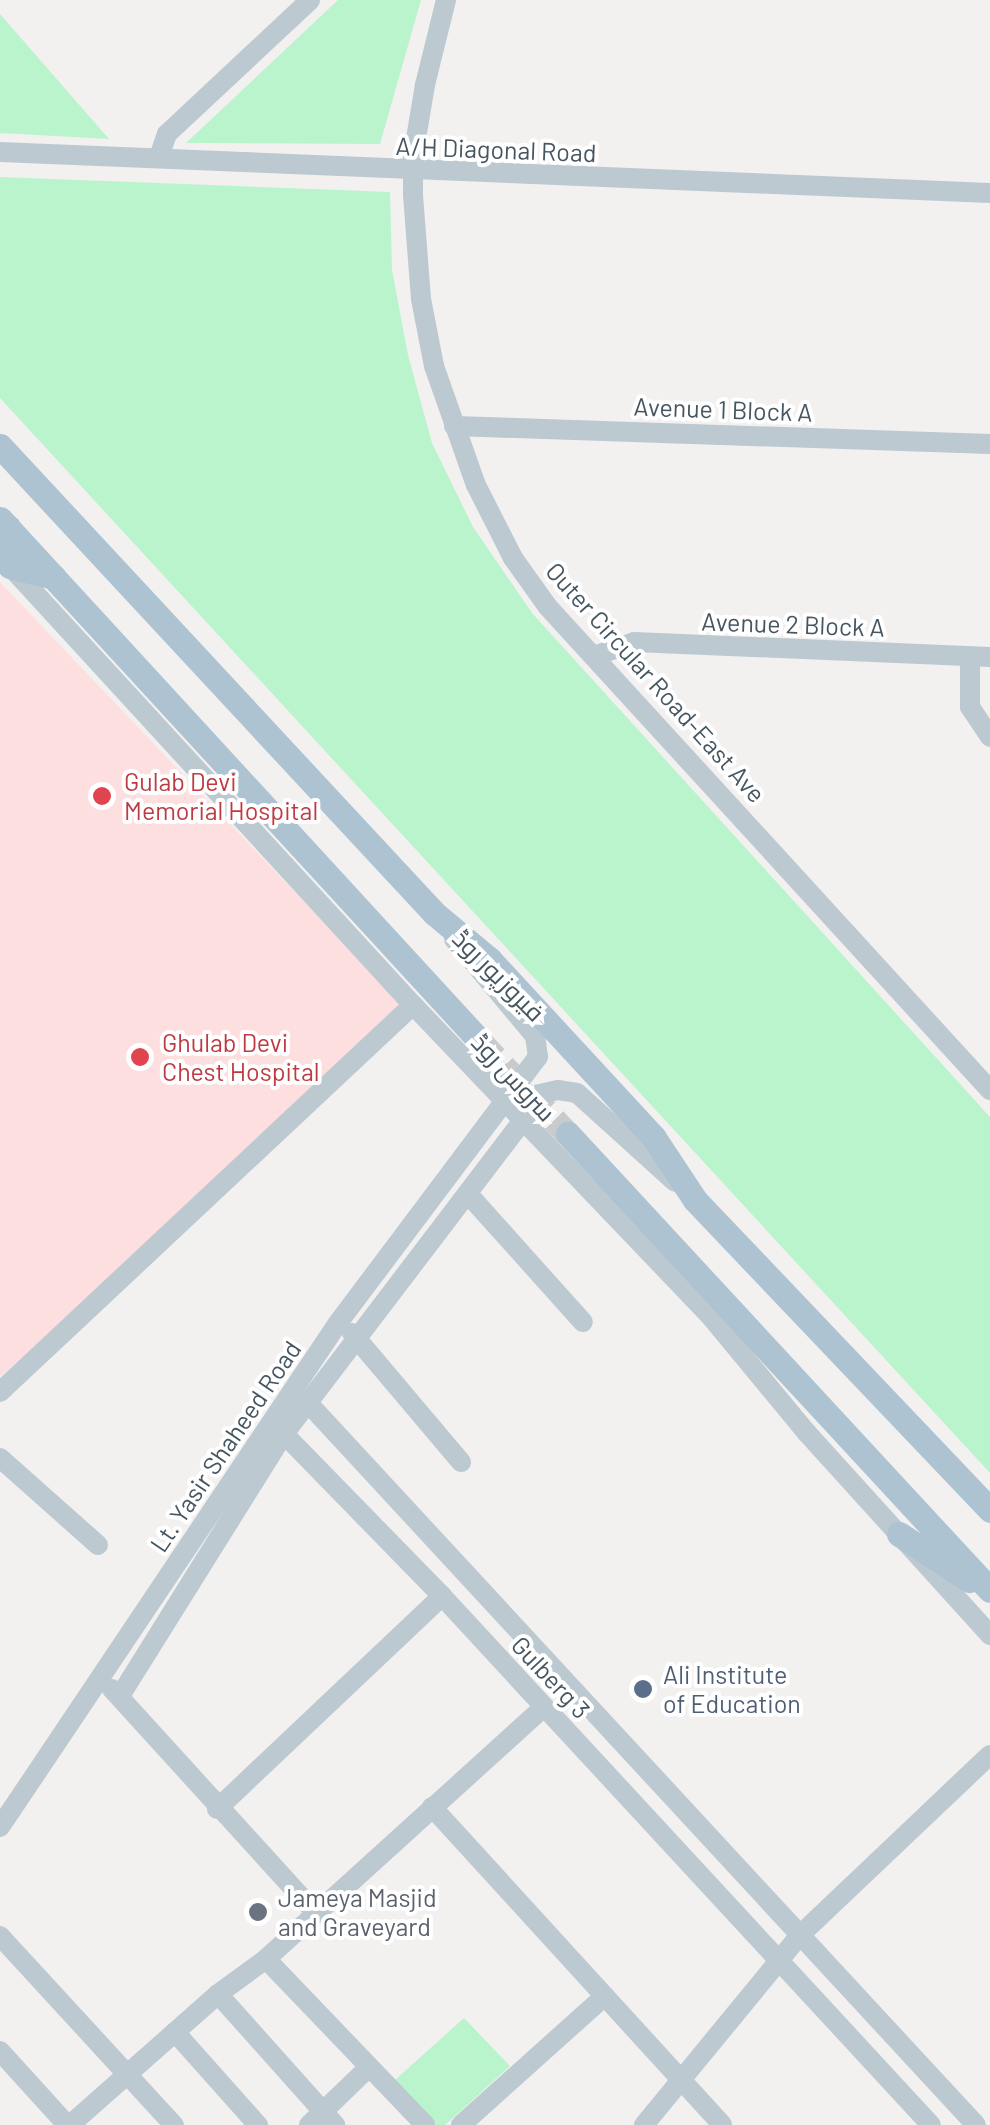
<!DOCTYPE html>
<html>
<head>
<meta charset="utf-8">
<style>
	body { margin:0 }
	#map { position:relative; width:990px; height:2125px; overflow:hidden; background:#f3f0f0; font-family:Barlow,Cairo,sans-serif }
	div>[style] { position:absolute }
	.medical>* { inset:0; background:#fedfdf }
	.green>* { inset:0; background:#baf4cc }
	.major-tunnel>* { height:25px; margin-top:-12.5px; transform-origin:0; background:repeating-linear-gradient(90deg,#c8cacc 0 25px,transparent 0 37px) }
	.minor>* { height:20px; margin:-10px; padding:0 10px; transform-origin:10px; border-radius:10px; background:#bcc9d1 }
	.major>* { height:25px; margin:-12.5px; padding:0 12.5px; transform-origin:12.5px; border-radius:12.5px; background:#adc3d2 }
	.dots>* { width:28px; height:28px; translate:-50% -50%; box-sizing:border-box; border:5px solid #fff; border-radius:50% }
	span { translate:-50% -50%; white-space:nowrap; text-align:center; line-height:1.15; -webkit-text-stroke:8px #fff; paint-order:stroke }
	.street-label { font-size:25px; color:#465660 }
	.health-label { font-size:25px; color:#be3a42 }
	.left { translate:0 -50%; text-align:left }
	.service-label { font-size:25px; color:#4e5e75 }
	.worship-label { font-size:25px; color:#5b616d }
</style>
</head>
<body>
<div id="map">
	<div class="medical">
		<i style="clip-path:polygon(0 582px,408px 1011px,0 1377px)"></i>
	</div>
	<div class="green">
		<i style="clip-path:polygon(338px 0,421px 0,380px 144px,186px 143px)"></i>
		<i style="clip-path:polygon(0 14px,109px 139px,0 133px)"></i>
		<i style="clip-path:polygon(0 177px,390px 192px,392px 270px,408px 355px,432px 443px,473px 527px,532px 613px,990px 1117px,990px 1473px,0 398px)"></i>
		<i style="clip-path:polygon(464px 2018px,510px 2066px,445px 2125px,436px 2125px,395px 2080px)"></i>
	</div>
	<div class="major-tunnel">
		<i style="left:478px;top:1039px;width:131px;rotate:46.5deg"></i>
	</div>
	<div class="minor">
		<i style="left:446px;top:0;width:88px;rotate:103.9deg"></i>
		<i style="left:425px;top:85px;width:73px;rotate:99.5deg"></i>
		<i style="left:413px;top:157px;width:38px;rotate:90deg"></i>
		<i style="left:413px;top:195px;width:104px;rotate:85.6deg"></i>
		<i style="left:421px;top:299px;width:68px;rotate:79deg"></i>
		<i style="left:434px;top:366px;width:126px;rotate:70.6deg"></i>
		<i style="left:476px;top:485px;width:82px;rotate:63.1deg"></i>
		<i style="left:513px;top:558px;width:60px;rotate:54.5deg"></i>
		<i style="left:548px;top:607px;width:655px;rotate:47.54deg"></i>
		<i style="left:0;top:152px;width:991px;rotate:2.37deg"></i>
		<i style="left:159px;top:157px;width:24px;rotate:-71deg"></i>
		<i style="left:167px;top:134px;width:196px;rotate:-43.1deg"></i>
		<i style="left:454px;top:426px;width:536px;rotate:1.92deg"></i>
		<i style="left:8px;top:564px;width:599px;rotate:47.44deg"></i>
		<i style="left:413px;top:1005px;width:431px;rotate:46.3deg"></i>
		<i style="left:711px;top:1317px;width:151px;rotate:50.4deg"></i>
		<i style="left:807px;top:1433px;width:273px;rotate:47.8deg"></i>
		<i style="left:597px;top:655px;width:39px;rotate:-19deg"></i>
		<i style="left:634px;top:642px;width:356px;rotate:2.4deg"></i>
		<i style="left:970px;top:656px;width:51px;rotate:90deg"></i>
		<i style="left:970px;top:707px;width:36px;rotate:56deg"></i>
		<i style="left:504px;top:1102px;width:55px;rotate:-12.5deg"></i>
		<i style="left:558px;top:1090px;width:19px;rotate:9deg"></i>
		<i style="left:577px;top:1093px;width:132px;rotate:42.2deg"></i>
		<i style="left:468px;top:1194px;width:172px;rotate:48.1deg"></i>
		<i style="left:352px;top:1333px;width:169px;rotate:49.8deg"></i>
		<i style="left:0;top:1392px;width:566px;rotate:-43.14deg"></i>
		<i style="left:309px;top:1404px;width:982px;rotate:47.23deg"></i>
		<i style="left:284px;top:1434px;width:226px;rotate:45.7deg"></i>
		<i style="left:442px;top:1596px;width:720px;rotate:47.25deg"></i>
		<i style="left:0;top:1458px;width:131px;rotate:41.6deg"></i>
		<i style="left:112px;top:1689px;width:303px;rotate:47.7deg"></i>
		<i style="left:120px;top:1696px;width:309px;rotate:-58deg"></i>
		<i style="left:284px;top:1434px;width:392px;rotate:-52.7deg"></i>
		<i style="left:432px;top:1807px;width:430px;rotate:47.6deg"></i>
		<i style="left:217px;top:1809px;width:310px;rotate:-43.4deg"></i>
		<i style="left:0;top:1827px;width:607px;rotate:-56.15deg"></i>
		<i style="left:338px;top:1323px;width:333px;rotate:-53.1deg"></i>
		<i style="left:538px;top:1057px;width:21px;rotate:-98deg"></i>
		<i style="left:535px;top:1036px;width:126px;rotate:-129.9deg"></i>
		<i style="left:0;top:1936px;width:257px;rotate:47.4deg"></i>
		<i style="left:266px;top:1959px;width:230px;rotate:46.2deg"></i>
		<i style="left:218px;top:1994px;width:176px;rotate:48.2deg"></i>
		<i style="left:175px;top:2032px;width:125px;rotate:48.3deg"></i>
		<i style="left:0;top:2051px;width:100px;rotate:47.8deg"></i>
		<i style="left:70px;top:2125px;width:198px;rotate:-41.5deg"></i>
		<i style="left:218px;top:1994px;width:59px;rotate:-36.1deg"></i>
		<i style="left:266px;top:1959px;width:375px;rotate:-42.2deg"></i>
		<i style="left:309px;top:2125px;width:83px;rotate:-44deg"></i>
		<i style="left:461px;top:2125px;width:193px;rotate:-41.9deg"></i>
		<i style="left:644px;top:2125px;width:244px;rotate:-50.6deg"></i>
		<i style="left:799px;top:1936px;width:263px;rotate:-43.5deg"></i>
	</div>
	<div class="major">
		<i style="left:0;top:446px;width:638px;rotate:47.1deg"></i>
		<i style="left:434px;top:913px;width:73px;rotate:40deg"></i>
		<i style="left:490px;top:960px;width:242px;rotate:47.3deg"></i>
		<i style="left:654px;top:1138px;width:74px;rotate:56.5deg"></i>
		<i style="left:695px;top:1200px;width:428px;rotate:46.4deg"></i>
		<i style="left:0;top:519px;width:706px;rotate:47.41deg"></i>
		<i style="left:8px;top:527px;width:39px;rotate:87deg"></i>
		<i style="left:10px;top:566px;width:45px;rotate:14deg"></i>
		<i style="left:568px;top:1134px;width:621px;rotate:47.22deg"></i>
		<i style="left:899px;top:1534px;width:84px;rotate:33.3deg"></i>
	</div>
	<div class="dots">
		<i style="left:102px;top:796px;background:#e0444e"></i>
		<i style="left:140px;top:1057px;background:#e0444e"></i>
		<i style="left:643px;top:1689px;background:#5c6f8a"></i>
		<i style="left:258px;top:1912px;background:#6b7280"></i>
	</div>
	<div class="street-label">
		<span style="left:496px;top:149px;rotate:2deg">A/H Diagonal Road</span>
		<span style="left:723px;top:409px;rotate:2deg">Avenue 1 Block A</span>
		<span style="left:793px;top:624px;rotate:2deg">Avenue 2 Block A</span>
		<span style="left:656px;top:682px;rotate:48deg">Outer Circular Road-East Ave</span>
		<span style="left:499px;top:975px;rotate:45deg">فیروزپور روڈ</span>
		<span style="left:514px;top:1077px;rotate:47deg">سروس روڈ</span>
		<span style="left:225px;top:1446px;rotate:-56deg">Lt. Yasir Shaheed Road</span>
		<span style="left:551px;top:1677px;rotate:47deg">Gulberg 3</span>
	</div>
	<div class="health-label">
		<span class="left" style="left:124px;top:796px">Gulab Devi<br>Memorial Hospital</span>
		<span class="left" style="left:162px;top:1057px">Ghulab Devi<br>Chest Hospital</span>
	</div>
	<div class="service-label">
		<span class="left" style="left:663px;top:1689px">Ali Institute<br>of Education</span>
	</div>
	<div class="worship-label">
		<span class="left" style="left:278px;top:1912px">Jameya Masjid<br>and Graveyard</span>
	</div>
</div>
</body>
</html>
